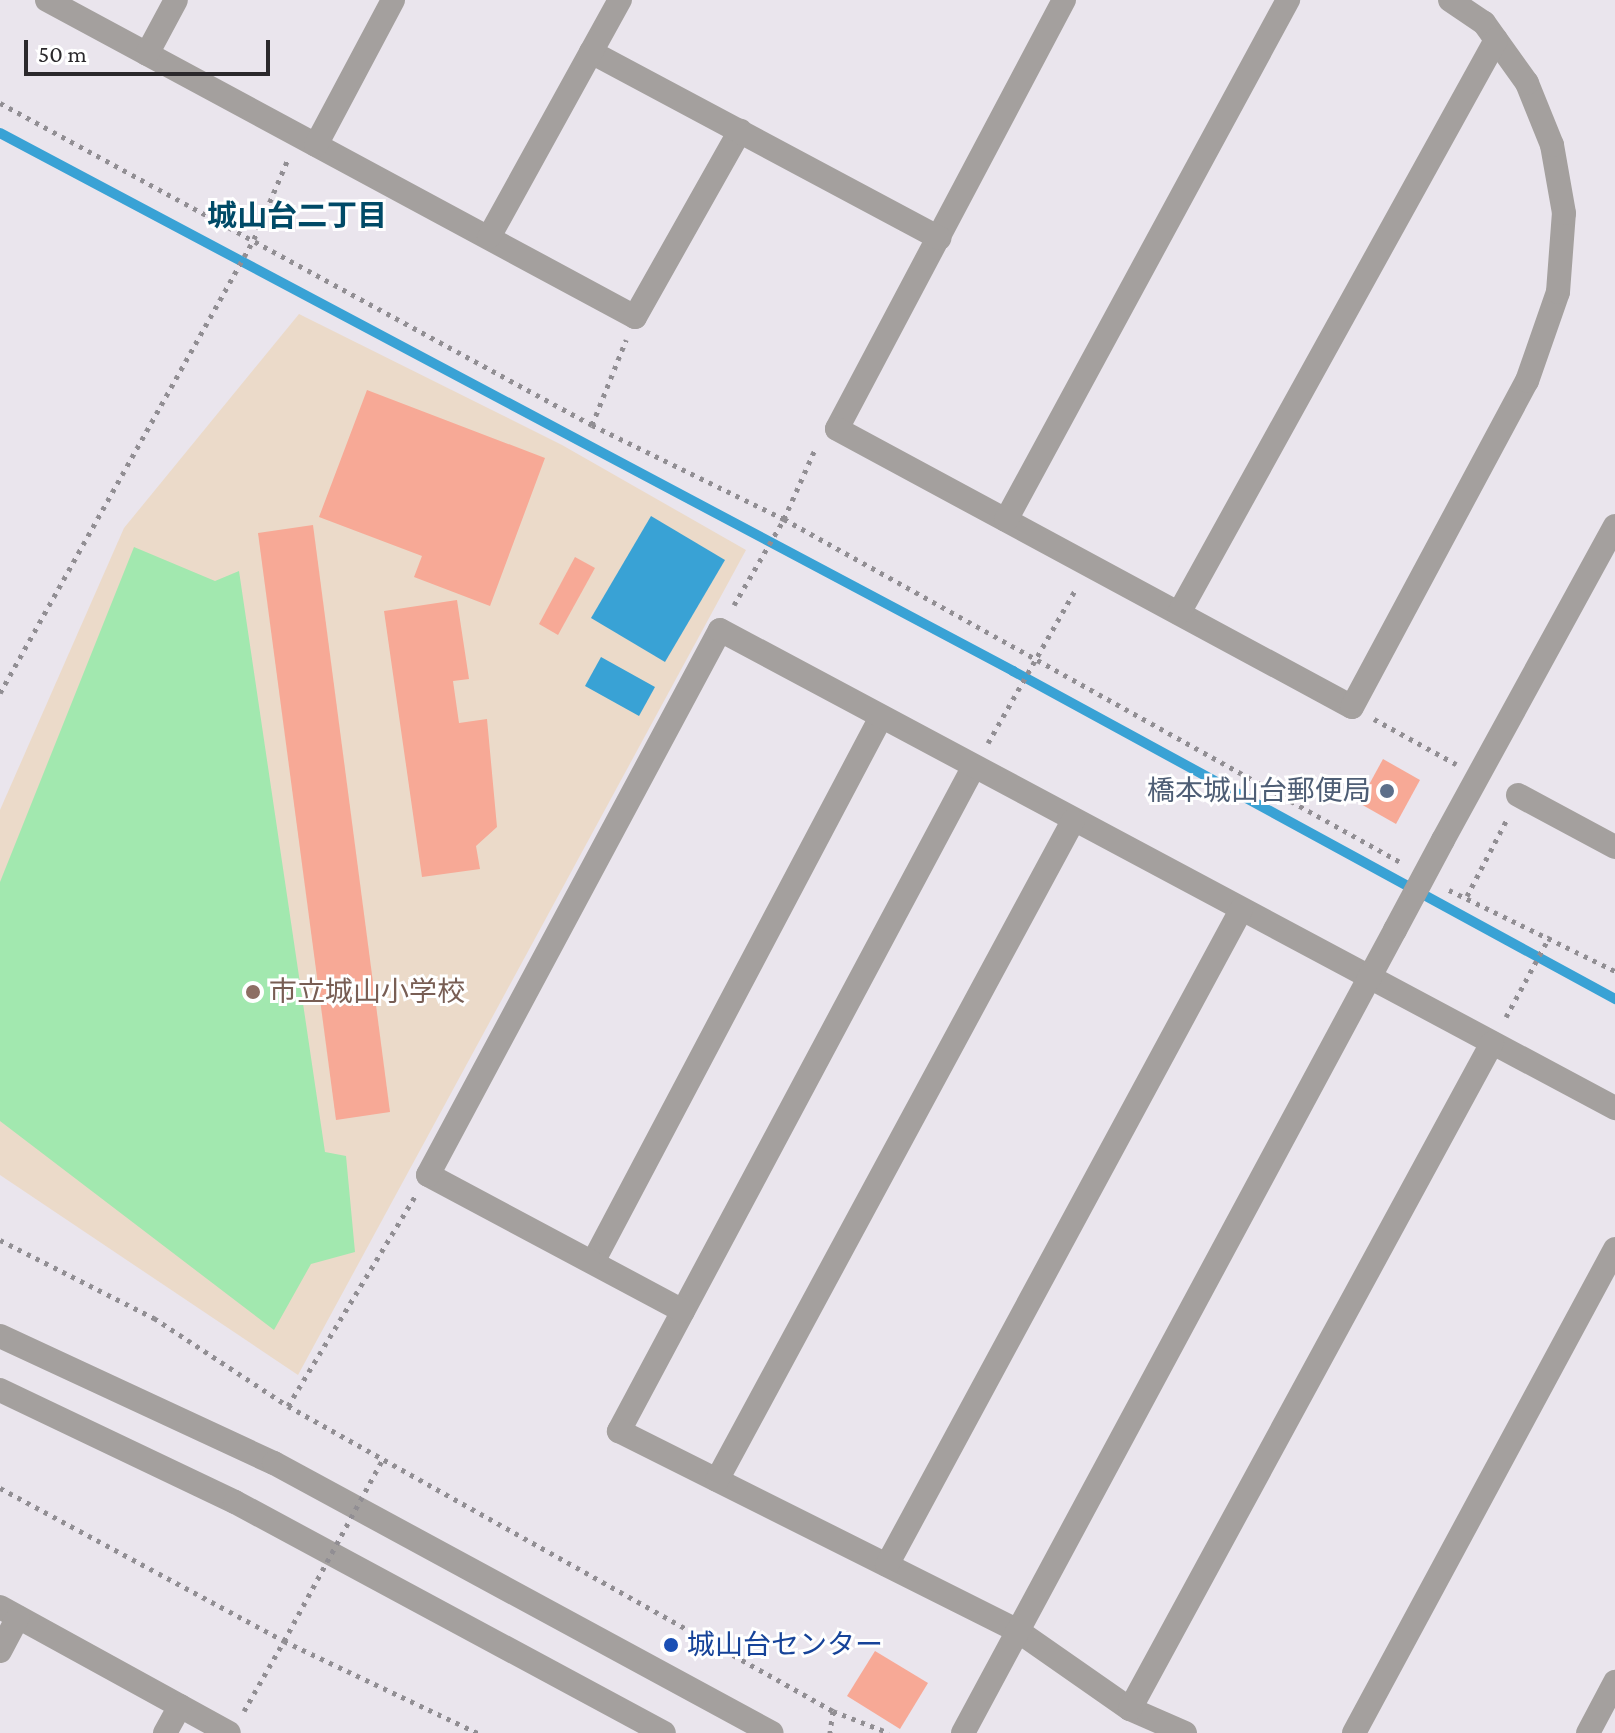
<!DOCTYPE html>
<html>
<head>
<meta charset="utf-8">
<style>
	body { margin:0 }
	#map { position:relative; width:1615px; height:1733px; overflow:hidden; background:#eae5ed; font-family:"Crimson Pro","Noto Sans JP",serif }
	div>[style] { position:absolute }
	.education>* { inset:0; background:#ebdac9 }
	.green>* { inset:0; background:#a2e8af }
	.water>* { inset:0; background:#39a2d5 }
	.stream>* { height:10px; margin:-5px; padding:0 5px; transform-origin:5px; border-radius:5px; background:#39a2d5 }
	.building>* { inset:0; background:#f7a996 }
	.path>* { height:5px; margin-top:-2.5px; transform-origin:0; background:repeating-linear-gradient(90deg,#918e93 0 4px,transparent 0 10px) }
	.minor>* { height:24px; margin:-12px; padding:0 12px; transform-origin:12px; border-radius:12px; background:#a4a09e }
	.path-bridge>* { height:5px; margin-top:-2.5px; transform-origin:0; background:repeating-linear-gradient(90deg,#918e93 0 4px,transparent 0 10px) }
	.minor-bridge>* { height:24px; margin:-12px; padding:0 12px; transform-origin:12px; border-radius:12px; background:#a4a09e }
	.dots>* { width:22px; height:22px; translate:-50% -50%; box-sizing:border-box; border:4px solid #fff; border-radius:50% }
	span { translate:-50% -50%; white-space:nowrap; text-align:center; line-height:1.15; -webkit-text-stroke:6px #fff; paint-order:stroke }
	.service-label { font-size:28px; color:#4e5e75 }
	.right { translate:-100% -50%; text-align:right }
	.education-label { font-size:28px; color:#785e54 }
	.left { translate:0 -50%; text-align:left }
	.transit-label { font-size:28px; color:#164399 }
	.neighbourhood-label { font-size:30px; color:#004a67; font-weight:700 }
	.scale { position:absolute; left:24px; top:40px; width:246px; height:36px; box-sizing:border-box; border:4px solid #2b292c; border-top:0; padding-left:10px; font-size:24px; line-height:28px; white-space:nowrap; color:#2b292c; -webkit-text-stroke:6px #fff; paint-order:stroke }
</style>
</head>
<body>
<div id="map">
	<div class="education">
		<i style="clip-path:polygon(299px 314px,562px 445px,746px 550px,298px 1375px,0 1175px,0 810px,124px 528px)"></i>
	</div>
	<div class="green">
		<i style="clip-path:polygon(134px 547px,215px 581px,239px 571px,325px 1152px,346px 1156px,355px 1252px,311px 1264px,274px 1330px,0 1121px,0 882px)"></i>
	</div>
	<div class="water">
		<i style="clip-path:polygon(651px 516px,725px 560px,665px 662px,591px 618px)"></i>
		<i style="clip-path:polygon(601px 657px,655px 687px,639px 716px,585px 686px)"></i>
	</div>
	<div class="stream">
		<i style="left:0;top:133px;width:1147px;rotate:27.97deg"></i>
		<i style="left:1013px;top:671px;width:686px;rotate:28.58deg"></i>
	</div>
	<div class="building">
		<i style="clip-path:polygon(367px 390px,545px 458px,490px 606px,414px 577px,422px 556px,319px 517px)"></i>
		<i style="clip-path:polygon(313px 525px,390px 1112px,336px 1120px,258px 533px)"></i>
		<i style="clip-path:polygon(575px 557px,595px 568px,558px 635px,539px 624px)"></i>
		<i style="clip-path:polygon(457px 600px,469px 679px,453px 681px,459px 723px,487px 719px,497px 827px,476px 846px,480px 869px,422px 877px,384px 611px)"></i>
		<i style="clip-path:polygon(1383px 759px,1420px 780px,1396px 824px,1359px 803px)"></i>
		<i style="clip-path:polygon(875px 1651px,928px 1683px,900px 1729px,847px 1696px)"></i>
	</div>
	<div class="path">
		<i style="left:0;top:103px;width:674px;rotate:28.54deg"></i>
		<i style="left:592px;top:425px;width:214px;rotate:26.1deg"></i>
		<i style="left:784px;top:519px;width:707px;rotate:29.1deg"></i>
		<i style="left:592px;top:425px;width:92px;rotate:-68.2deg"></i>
		<i style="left:734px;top:605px;width:99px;rotate:-59.8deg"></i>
		<i style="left:784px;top:519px;width:79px;rotate:-66deg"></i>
		<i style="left:0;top:693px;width:520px;rotate:-60.77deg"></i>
		<i style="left:254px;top:239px;width:87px;rotate:-67deg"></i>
		<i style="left:1374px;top:719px;width:94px;rotate:28.8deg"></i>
		<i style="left:988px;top:743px;width:177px;rotate:-60.3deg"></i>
		<i style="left:1449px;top:890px;width:185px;rotate:26deg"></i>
		<i style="left:1467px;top:896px;width:87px;rotate:-62.5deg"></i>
		<i style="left:1506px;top:1017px;width:92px;rotate:-61.5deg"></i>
		<i style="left:0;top:1240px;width:173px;rotate:26.9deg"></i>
		<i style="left:154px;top:1318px;width:160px;rotate:33.3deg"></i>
		<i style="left:288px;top:1406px;width:625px;rotate:29.23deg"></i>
		<i style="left:833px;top:1711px;width:22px;rotate:98deg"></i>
		<i style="left:288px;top:1406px;width:245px;rotate:-58.8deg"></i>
		<i style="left:0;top:1488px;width:323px;rotate:28.3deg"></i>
		<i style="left:284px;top:1641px;width:215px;rotate:25.4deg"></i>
		<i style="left:244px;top:1711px;width:81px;rotate:-60.3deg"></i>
		<i style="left:833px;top:1711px;width:60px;rotate:21.4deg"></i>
	</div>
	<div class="minor">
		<i style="left:47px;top:0;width:668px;rotate:28.33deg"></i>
		<i style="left:635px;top:317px;width:214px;rotate:-60.6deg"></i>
		<i style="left:1064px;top:0;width:485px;rotate:117.9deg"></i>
		<i style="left:837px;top:429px;width:585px;rotate:28.36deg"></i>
		<i style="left:1352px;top:707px;width:370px;rotate:-61.8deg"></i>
		<i style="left:1527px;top:381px;width:94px;rotate:-70.8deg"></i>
		<i style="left:1558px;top:292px;width:79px;rotate:-85.7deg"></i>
		<i style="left:1564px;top:213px;width:69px;rotate:-100deg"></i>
		<i style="left:1552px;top:145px;width:67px;rotate:-112deg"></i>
		<i style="left:1527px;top:83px;width:74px;rotate:-125.6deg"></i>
		<i style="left:1484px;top:23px;width:41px;rotate:-145.9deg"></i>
		<i style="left:591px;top:52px;width:395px;rotate:28.1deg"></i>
		<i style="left:147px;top:54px;width:61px;rotate:-61.8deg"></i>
		<i style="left:316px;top:145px;width:164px;rotate:-62deg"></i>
		<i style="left:489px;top:237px;width:271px;rotate:-61.1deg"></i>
		<i style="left:1006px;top:520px;width:592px;rotate:-61.53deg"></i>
		<i style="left:1179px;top:613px;width:655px;rotate:-61.05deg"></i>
		<i style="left:973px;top:768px;width:752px;rotate:118.1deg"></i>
		<i style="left:619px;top:1431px;width:446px;rotate:26.6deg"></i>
		<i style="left:1018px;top:1631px;width:136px;rotate:34.9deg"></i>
		<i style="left:1130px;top:1709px;width:60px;rotate:23.6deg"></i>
		<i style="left:1518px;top:795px;width:110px;rotate:28.2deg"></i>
		<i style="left:1443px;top:840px;width:358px;rotate:-61.3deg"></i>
		<i style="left:593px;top:1262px;width:614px;rotate:-62.14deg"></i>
		<i style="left:683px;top:1311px;width:289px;rotate:-151.9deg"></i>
		<i style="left:428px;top:1175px;width:618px;rotate:-61.82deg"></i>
		<i style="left:720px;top:630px;width:1015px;rotate:28.11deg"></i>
		<i style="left:0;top:1336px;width:302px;rotate:24.9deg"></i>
		<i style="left:274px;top:1463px;width:566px;rotate:28.47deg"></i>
		<i style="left:0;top:1390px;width:260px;rotate:25.5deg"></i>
		<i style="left:235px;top:1502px;width:487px;rotate:28.3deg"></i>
		<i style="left:717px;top:1480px;width:749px;rotate:-61.62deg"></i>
		<i style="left:887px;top:1565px;width:745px;rotate:-61.61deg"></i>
		<i style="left:0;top:1607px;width:261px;rotate:28.8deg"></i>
		<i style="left:0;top:1651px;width:38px;rotate:-62deg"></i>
		<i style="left:1130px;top:1709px;width:758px;rotate:-61.47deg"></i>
		<i style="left:165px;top:1733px;width:31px;rotate:-61deg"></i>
		<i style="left:963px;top:1733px;width:912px;rotate:-61.72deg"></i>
		<i style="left:1354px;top:1733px;width:550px;rotate:-61.66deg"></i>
		<i style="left:1588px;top:1733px;width:58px;rotate:-62.1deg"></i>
	</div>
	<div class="path-bridge">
		<i style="left:284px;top:1641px;width:207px;rotate:-61.5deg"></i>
	</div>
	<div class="minor-bridge">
		<i style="left:1395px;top:930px;width:102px;rotate:-61.9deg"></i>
	</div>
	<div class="dots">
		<i style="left:1387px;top:791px;background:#5c6f8a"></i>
		<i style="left:253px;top:992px;background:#8d6e63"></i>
		<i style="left:671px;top:1645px;background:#1a4fb4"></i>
	</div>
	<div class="service-label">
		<span class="right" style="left:1371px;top:791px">橋本城山台郵便局</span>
	</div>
	<div class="education-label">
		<span class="left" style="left:269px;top:992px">市立城山小学校</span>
	</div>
	<div class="transit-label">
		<span class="left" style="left:687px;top:1645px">城山台センター</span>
	</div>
	<div class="neighbourhood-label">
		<span style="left:297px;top:216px">城山台二丁目</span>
	</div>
	<div class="scale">50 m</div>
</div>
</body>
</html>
